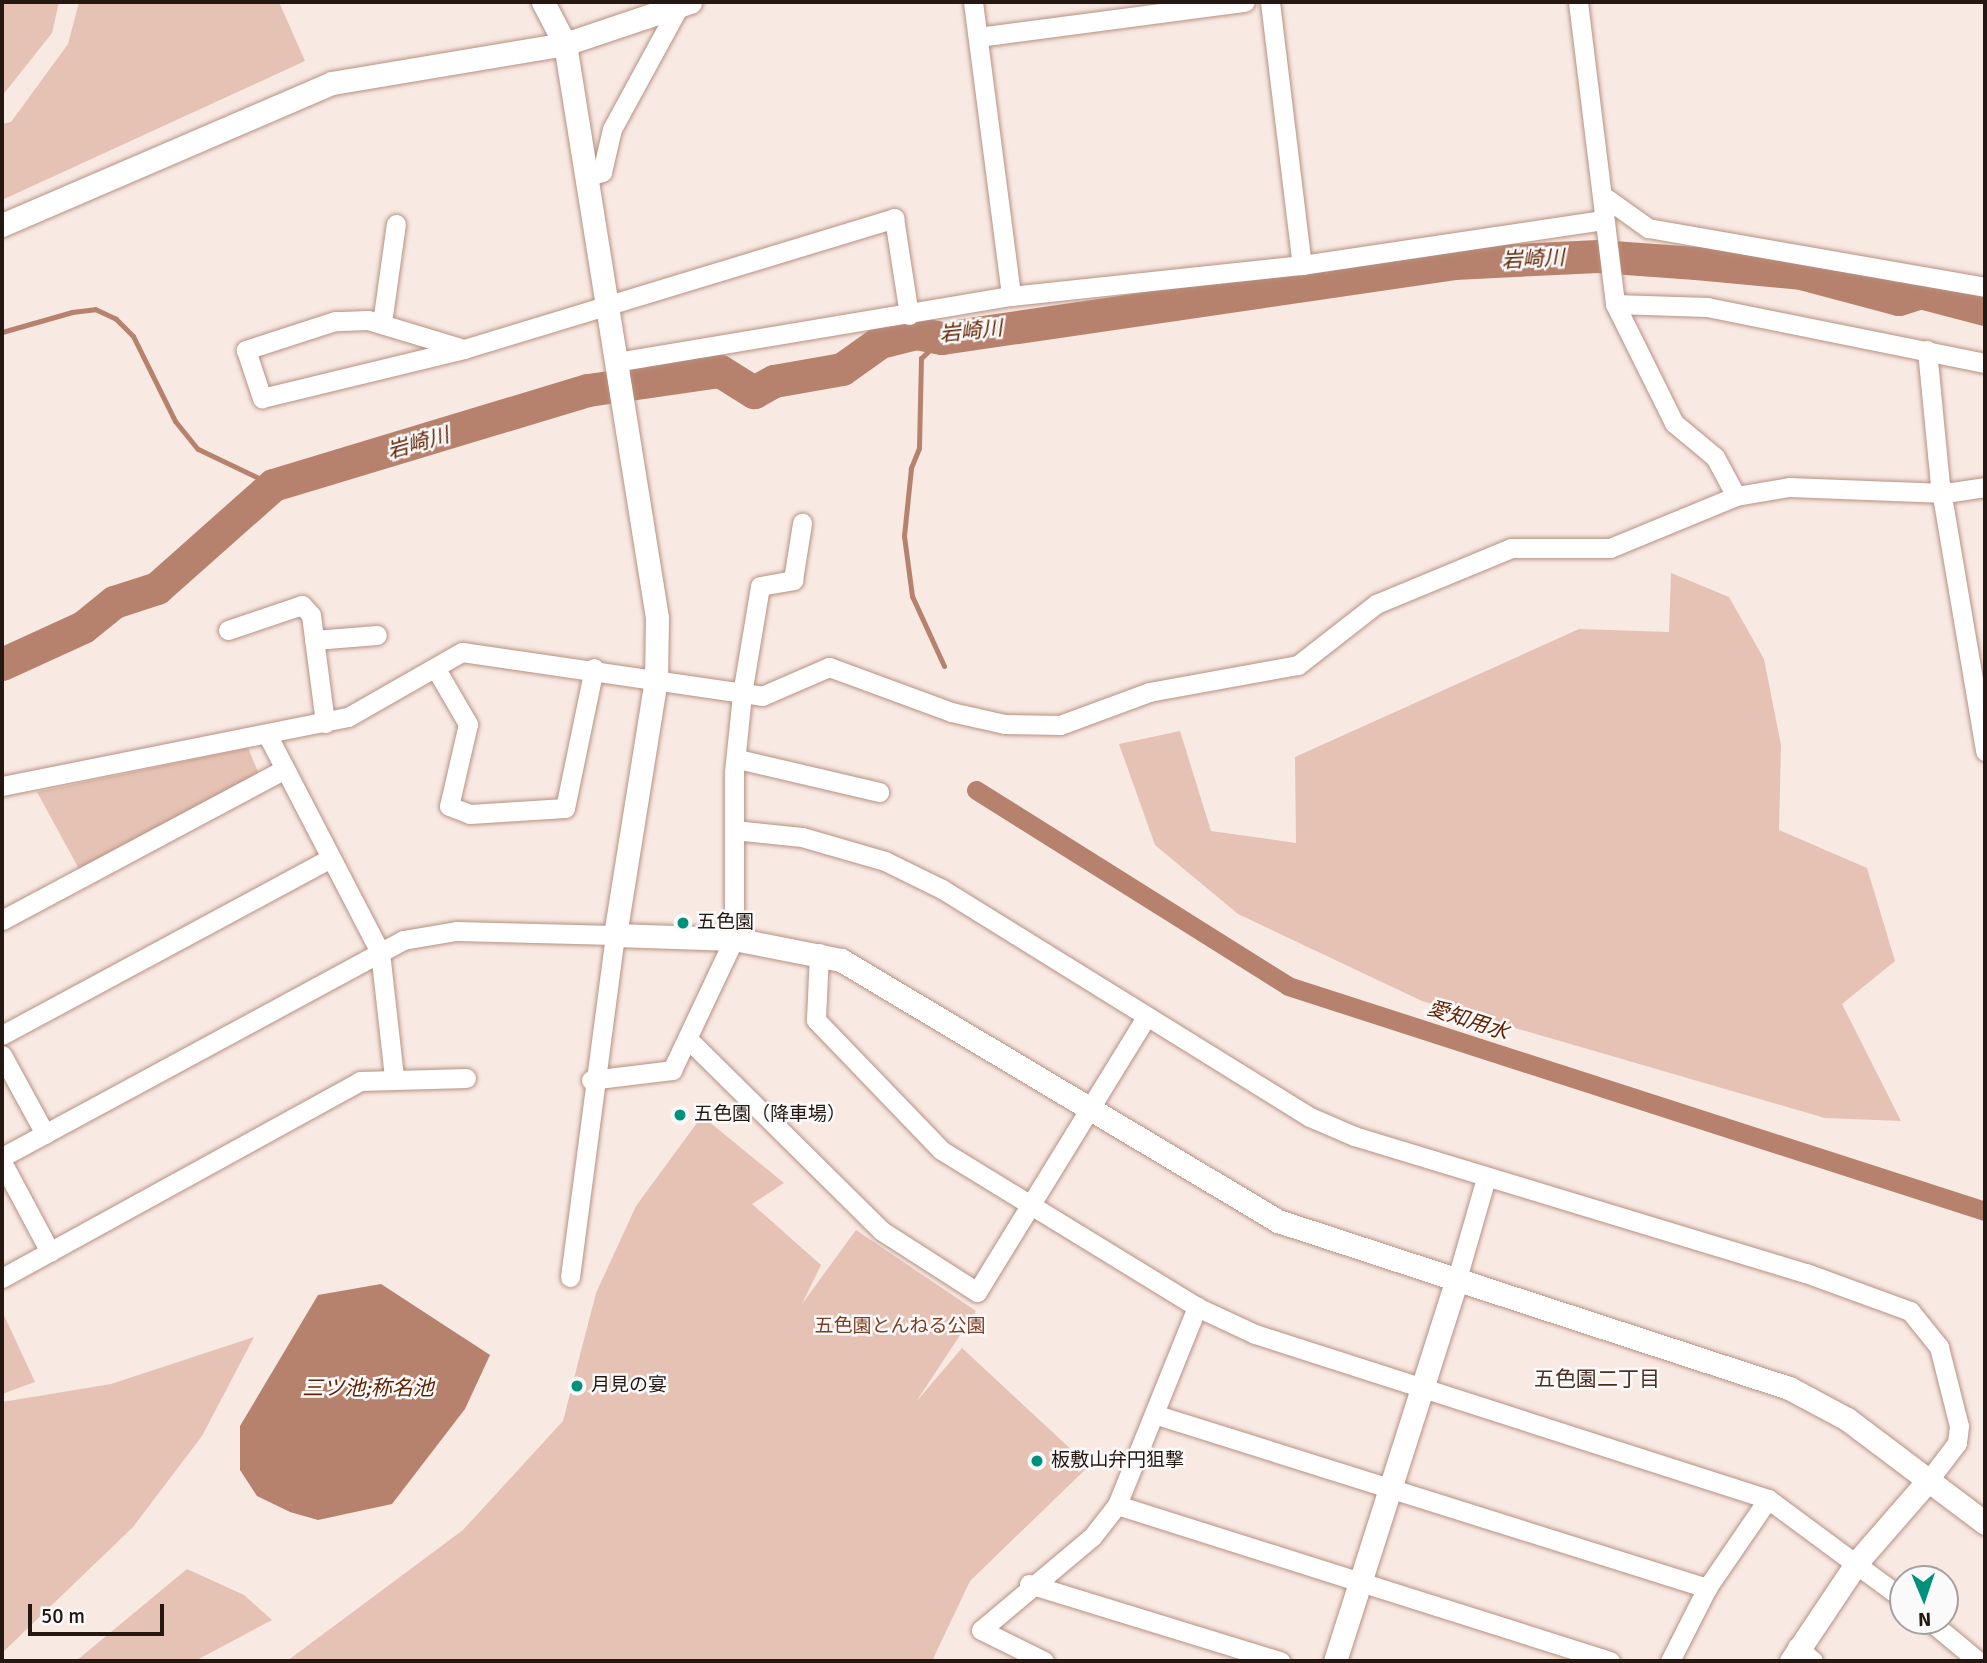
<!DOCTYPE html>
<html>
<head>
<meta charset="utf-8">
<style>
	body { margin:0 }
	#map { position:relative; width:1987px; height:1663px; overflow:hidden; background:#f9e9e3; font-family:Signika,"Noto Sans JP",sans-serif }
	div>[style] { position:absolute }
	.green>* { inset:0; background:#e6c2b4 }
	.water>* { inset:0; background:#b7826d }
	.stream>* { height:5px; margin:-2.5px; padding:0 2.5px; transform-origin:2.5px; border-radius:2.5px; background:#b7826d }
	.canal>* { height:19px; margin:-9.5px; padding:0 9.5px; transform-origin:9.5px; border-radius:9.5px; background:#b7826d }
	.river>* { height:33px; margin:-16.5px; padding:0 16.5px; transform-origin:16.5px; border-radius:16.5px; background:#b7826d }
	.roads { filter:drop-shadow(0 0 2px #b69182) drop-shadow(0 0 2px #b69182) }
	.minor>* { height:19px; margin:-9.5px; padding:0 9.5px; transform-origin:9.5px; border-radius:9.5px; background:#fff }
	.tertiary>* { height:23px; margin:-11.5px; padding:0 11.5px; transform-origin:11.5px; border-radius:11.5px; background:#fff }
	.dots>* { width:19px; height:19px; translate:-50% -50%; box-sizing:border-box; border:4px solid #fafafa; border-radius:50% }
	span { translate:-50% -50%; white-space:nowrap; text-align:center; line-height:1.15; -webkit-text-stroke:5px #fafafa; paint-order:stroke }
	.poi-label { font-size:19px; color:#251712 }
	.left { translate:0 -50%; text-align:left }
	.park-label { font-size:19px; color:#803c1f }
	.water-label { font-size:21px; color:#632101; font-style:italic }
	.neighbourhood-label { font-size:21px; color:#4e2f23 }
	.frame { position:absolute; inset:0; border:4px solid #251712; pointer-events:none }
	.north { position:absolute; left:1889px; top:1565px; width:70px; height:70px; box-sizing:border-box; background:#fafafa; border:2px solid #a59f9d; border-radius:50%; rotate:178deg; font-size:19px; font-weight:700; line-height:28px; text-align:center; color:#251712 }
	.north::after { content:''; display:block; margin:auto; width:24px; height:32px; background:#00917d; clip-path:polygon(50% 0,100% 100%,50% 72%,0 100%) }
	.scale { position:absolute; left:28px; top:1604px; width:136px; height:32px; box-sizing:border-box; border:4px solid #251712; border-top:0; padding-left:9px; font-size:21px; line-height:24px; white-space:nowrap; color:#251712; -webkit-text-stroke:5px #fafafa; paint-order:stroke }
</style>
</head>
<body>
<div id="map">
	<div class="green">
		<i style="clip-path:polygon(2px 2px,59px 2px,52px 33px,2px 96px)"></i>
		<i style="clip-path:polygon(79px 2px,279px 2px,305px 61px,2px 200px,2px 124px,11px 122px,68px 44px)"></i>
		<i style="clip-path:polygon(1671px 573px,1729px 597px,1764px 659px,1781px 745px,1779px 830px,1867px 868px,1895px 961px,1842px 1004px,1901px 1121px,1825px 1118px,1422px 1001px,1238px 914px,1155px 845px,1119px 744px,1180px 731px,1211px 831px,1296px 843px,1295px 757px,1579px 629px,1669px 632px)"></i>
		<i style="clip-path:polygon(248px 748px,259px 774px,79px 869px,37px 792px)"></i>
		<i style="clip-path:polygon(702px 1116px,784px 1183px,752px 1204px,821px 1265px,802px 1304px,856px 1230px,976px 1311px,916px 1402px,962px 1348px,1089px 1466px,970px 1581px,932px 1661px,287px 1661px,463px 1530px,563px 1421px,596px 1293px,636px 1206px)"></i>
		<i style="clip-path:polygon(2px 1311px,35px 1382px,2px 1394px)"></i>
		<i style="clip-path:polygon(254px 1337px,202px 1436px,133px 1527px,2px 1653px,2px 1402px,111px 1384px)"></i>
		<i style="clip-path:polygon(187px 1569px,244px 1595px,272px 1620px,195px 1661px,76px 1661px)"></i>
	</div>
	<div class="water">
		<i style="clip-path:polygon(381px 1284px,490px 1355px,465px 1409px,392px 1504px,318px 1520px,290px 1512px,257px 1496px,240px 1470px,240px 1426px,318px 1295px)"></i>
	</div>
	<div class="stream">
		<i style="left:2px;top:332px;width:73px;rotate:-15.9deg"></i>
		<i style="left:72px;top:312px;width:23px;rotate:-7deg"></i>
		<i style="left:95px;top:309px;width:23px;rotate:25deg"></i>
		<i style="left:116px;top:319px;width:24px;rotate:45deg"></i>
		<i style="left:133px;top:336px;width:95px;rotate:63.7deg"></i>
		<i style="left:175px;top:421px;width:36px;rotate:51deg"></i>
		<i style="left:198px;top:449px;width:83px;rotate:25.6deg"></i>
		<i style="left:942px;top:338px;width:29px;rotate:136deg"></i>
		<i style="left:921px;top:358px;width:90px;rotate:91.3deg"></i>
		<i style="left:919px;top:448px;width:22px;rotate:112deg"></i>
		<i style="left:911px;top:468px;width:68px;rotate:95.9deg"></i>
		<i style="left:904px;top:536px;width:61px;rotate:82.4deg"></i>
		<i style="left:912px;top:596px;width:77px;rotate:65.4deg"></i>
	</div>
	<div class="canal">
		<i style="left:976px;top:790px;width:368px;rotate:32.1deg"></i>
		<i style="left:1288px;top:986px;width:732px;rotate:17.89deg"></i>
	</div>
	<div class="river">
		<i style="left:2px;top:664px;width:89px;rotate:-24.6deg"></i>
		<i style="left:83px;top:627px;width:40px;rotate:-39deg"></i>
		<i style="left:114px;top:602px;width:45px;rotate:-18deg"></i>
		<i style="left:157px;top:588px;width:155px;rotate:-41.6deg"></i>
		<i style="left:273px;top:485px;width:329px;rotate:-16.8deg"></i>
		<i style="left:588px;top:390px;width:133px;rotate:-8.2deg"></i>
		<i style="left:720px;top:371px;width:40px;rotate:32deg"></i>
		<i style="left:754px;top:392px;width:23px;rotate:-29deg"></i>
		<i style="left:774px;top:381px;width:69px;rotate:-10deg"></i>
		<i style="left:842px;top:369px;width:47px;rotate:-35.4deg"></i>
		<i style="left:880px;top:342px;width:37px;rotate:-14deg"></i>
		<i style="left:916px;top:333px;width:26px;rotate:11deg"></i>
		<i style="left:942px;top:338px;width:517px;rotate:-8.33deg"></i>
		<i style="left:1454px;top:263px;width:144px;rotate:-2.8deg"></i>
		<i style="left:1598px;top:256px;width:98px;rotate:4.1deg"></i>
		<i style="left:1696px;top:263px;width:105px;rotate:5.4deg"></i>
		<i style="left:1801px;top:273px;width:101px;rotate:14.9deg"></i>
		<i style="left:1899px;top:299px;width:22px;rotate:-18deg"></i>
		<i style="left:1920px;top:292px;width:67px;rotate:14.7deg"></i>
	</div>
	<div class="roads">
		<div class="minor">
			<i style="left:973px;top:2px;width:296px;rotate:82.6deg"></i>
			<i style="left:1270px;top:2px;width:265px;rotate:83.1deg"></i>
			<i style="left:1578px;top:2px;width:304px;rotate:83deg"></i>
			<i style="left:1615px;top:304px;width:133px;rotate:63.6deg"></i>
			<i style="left:1674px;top:423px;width:53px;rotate:39.7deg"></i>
			<i style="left:1715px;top:457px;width:44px;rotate:61.7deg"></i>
			<i style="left:978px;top:37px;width:269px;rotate:-7.5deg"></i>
			<i style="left:586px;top:177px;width:17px;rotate:-17deg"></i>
			<i style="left:602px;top:172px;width:44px;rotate:-76.9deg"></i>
			<i style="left:612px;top:129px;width:140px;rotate:-61.4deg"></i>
			<i style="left:1606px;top:198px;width:52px;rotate:35.5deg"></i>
			<i style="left:1648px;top:228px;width:342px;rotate:9.9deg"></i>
			<i style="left:1615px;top:304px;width:92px;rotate:1.9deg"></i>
			<i style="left:1707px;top:307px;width:284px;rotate:11.4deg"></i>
			<i style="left:382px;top:323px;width:100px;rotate:-82deg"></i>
			<i style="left:464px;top:349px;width:100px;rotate:-163.2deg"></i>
			<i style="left:368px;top:320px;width:33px;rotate:178deg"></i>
			<i style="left:335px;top:321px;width:94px;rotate:162deg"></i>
			<i style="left:246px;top:350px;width:51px;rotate:71.6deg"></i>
			<i style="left:262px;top:398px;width:208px;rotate:-13.6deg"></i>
			<i style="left:464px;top:349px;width:450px;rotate:-16.9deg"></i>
			<i style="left:894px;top:218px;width:98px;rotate:81.2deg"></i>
			<i style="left:1927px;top:350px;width:135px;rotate:84.5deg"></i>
			<i style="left:1940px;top:484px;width:271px;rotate:80.4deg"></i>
			<i style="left:616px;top:362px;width:400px;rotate:-9.5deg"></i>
			<i style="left:1011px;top:296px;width:293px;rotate:-6.1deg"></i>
			<i style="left:1302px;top:265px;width:305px;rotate:-8.5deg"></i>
			<i style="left:228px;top:630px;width:78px;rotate:-18.7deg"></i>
			<i style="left:302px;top:605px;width:13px;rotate:48deg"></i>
			<i style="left:311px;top:615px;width:109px;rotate:82.6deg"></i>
			<i style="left:314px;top:640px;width:63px;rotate:-4.5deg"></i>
			<i style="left:436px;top:669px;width:64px;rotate:59.8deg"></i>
			<i style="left:468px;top:724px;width:84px;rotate:103deg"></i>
			<i style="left:449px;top:806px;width:22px;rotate:21deg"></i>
			<i style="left:470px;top:814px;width:95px;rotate:-3.6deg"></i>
			<i style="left:565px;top:808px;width:143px;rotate:-78.3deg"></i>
			<i style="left:268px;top:736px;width:243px;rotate:62.6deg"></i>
			<i style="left:380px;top:952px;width:126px;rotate:83.6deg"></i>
			<i style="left:738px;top:759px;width:145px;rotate:13.2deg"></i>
			<i style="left:2px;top:786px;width:353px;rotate:-11.3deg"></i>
			<i style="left:348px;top:717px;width:131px;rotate:-29.7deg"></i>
			<i style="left:462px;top:652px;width:303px;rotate:8.3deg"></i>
			<i style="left:762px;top:696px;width:73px;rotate:-23.4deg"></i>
			<i style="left:829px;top:667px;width:130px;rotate:20.2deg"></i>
			<i style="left:951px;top:712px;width:55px;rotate:12.5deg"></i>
			<i style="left:1005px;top:724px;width:55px;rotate:1deg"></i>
			<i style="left:1060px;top:725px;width:95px;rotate:-20.3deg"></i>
			<i style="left:1149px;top:692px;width:151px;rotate:-10.3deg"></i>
			<i style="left:1298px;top:665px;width:99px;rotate:-38deg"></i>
			<i style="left:1376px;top:604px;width:146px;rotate:-22.5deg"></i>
			<i style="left:1511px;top:548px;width:99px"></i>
			<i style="left:1610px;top:548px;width:136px;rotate:-22.4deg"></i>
			<i style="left:1736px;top:496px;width:54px;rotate:-9.6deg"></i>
			<i style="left:1789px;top:487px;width:156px;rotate:2.2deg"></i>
			<i style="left:1945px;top:493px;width:40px;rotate:-8.5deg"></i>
			<i style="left:734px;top:830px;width:68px;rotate:5.9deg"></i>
			<i style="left:802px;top:837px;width:86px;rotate:16.1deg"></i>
			<i style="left:885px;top:861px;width:64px;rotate:26.2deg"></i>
			<i style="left:942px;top:889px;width:433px;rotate:31.8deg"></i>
			<i style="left:1310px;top:1117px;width:48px;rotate:23.4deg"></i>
			<i style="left:1354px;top:1136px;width:472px;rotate:16.9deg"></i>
			<i style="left:1806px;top:1273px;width:111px;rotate:20.1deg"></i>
			<i style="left:1910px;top:1311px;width:46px;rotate:51.1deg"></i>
			<i style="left:1939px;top:1347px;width:81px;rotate:75.8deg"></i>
			<i style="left:1959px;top:1426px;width:17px;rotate:97deg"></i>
			<i style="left:1957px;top:1443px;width:43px;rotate:127.4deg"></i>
			<i style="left:2px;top:920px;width:319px;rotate:-28.1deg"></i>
			<i style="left:819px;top:953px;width:67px;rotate:92.6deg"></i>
			<i style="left:816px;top:1020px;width:180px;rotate:46.1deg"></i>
			<i style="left:941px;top:1150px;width:300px;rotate:31.5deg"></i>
			<i style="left:1197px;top:1307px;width:64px;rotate:25deg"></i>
			<i style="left:1255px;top:1334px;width:539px;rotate:17.83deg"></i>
			<i style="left:1768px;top:1499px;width:168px;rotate:36.5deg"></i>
			<i style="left:2px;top:1035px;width:371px;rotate:-28.3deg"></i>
			<i style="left:690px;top:1041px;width:270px;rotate:44.7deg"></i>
			<i style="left:882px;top:1231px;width:113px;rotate:32.7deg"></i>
			<i style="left:977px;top:1292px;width:321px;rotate:-58.4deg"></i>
			<i style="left:2px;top:1055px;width:90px;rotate:61.4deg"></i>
			<i style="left:591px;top:1080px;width:82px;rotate:-7deg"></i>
			<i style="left:672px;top:1070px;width:145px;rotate:-64.7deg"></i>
			<i style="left:734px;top:939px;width:167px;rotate:-90deg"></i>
			<i style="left:734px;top:772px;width:78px;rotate:-84.1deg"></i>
			<i style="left:742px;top:694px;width:109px;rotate:-80.5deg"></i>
			<i style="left:760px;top:586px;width:34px;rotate:-10deg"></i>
			<i style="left:793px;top:580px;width:58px;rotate:-81deg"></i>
			<i style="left:2px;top:1157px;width:456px;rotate:-28.4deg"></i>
			<i style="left:403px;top:940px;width:54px;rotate:-9.6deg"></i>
			<i style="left:456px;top:931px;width:159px;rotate:1.4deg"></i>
			<i style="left:615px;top:935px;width:345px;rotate:97.5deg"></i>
			<i style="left:2px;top:1162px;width:102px;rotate:61.9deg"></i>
			<i style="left:2px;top:1278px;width:409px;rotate:-28.8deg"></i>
			<i style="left:360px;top:1081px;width:106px;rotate:-1.6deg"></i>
			<i style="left:1456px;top:1282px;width:108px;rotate:-73.9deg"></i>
			<i style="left:1157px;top:1415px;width:577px;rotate:17.46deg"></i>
			<i style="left:1117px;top:1505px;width:517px;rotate:17.56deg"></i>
			<i style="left:1029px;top:1584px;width:263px;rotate:17.1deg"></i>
			<i style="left:1930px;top:1621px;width:62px;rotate:39.8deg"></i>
			<i style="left:1797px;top:1647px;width:21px;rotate:41deg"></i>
			<i style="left:1044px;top:1661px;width:70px;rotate:-153.8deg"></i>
			<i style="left:981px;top:1630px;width:145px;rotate:-40deg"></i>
			<i style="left:1092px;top:1537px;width:41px;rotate:-52deg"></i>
			<i style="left:1117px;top:1505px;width:214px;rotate:-68deg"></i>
			<i style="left:1670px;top:1661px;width:82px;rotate:-63.1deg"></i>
			<i style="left:1707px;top:1588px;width:108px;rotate:-55.6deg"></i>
		</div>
		<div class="tertiary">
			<i style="left:543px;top:2px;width:47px;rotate:62.4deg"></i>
			<i style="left:565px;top:44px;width:581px;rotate:80.89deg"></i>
			<i style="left:657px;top:618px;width:61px;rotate:90.9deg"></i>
			<i style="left:656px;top:679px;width:259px;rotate:99.1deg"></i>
			<i style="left:615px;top:935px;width:119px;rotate:1.9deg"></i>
			<i style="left:734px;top:939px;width:109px;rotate:11.1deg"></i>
			<i style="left:841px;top:960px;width:509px;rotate:30.85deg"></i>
			<i style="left:1278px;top:1221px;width:538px;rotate:18.1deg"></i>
			<i style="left:1789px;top:1388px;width:66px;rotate:28.1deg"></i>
			<i style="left:1847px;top:1419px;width:173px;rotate:37deg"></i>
			<i style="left:2px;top:225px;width:359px;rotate:-23.3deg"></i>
			<i style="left:332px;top:83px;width:236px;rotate:-9.5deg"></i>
			<i style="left:565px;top:44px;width:132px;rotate:-18.6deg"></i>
			<i style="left:1335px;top:1661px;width:398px;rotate:-72.3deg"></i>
			<i style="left:1791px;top:1661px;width:120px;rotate:-56.2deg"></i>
			<i style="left:1858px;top:1561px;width:111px;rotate:-49deg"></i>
		</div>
	</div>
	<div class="dots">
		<i style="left:683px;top:923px;background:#00917d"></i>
		<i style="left:680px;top:1115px;background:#00917d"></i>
		<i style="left:577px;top:1386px;background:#00917d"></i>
		<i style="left:1037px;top:1461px;background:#00917d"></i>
	</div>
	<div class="poi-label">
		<span class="left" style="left:697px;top:923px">五色園</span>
		<span class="left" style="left:694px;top:1115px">五色園（降車場）</span>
		<span class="left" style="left:591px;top:1386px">月見の宴</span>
		<span class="left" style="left:1051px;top:1461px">板敷山弁円狙撃</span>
	</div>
	<div class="park-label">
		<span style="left:900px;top:1327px">五色園とんねる公園</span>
	</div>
	<div class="water-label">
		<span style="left:1533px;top:259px;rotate:-3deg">岩崎川</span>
		<span style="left:971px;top:331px;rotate:-6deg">岩崎川</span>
		<span style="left:418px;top:443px;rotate:-16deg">岩崎川</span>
		<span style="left:1468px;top:1020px;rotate:18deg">愛知用水</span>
		<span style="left:368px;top:1388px">三ツ池;称名池</span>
	</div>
	<div class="neighbourhood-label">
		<span style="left:1597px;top:1379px">五色園二丁目</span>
	</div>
	<div class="frame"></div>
	<div class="north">N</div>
	<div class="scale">50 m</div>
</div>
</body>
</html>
